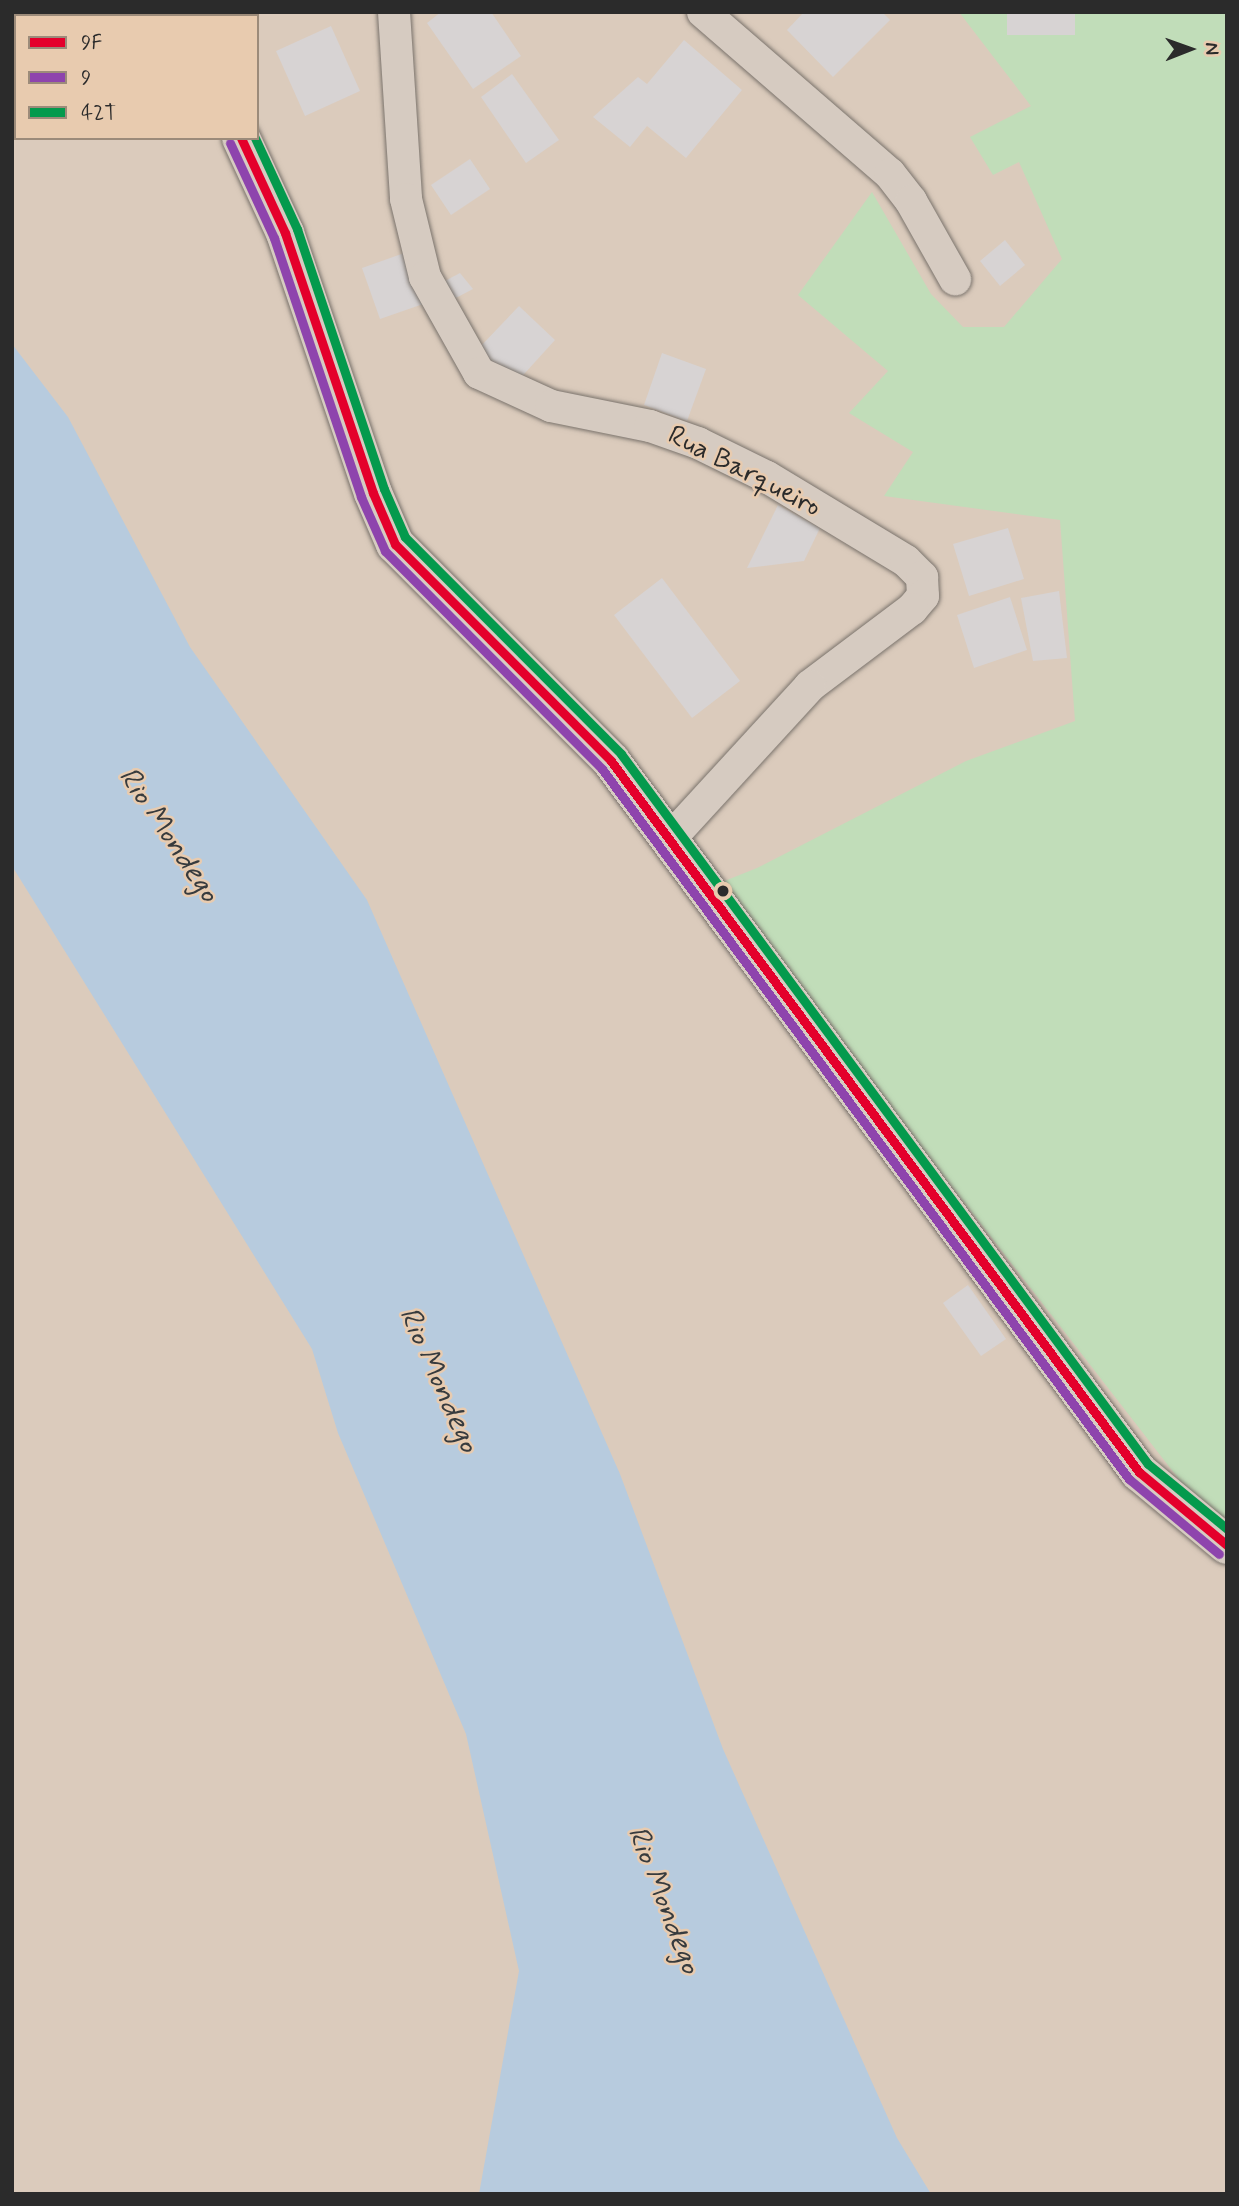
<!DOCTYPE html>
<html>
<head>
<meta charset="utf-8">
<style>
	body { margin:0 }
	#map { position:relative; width:1239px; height:2206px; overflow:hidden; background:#dbcbbc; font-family:Mynerve,sans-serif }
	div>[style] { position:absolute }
	.green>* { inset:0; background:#c1ddb9 }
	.water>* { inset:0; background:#b7cbde }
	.building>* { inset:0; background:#d7d3d3 }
	.roads { filter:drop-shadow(0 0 2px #7a736c) drop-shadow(0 0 2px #7a736c) }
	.minor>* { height:32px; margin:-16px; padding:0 16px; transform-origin:16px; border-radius:16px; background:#d6cbc1 }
	.secondary>* { height:38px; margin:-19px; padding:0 19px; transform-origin:19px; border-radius:19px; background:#d6cbc1 }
	.bus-1>* { height:9px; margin:-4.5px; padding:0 4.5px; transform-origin:4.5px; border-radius:4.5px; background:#e4002b }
	.bus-2>* { height:9px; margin:-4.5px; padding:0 4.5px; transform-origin:4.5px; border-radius:4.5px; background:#8e44ad }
	.bus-3>* { height:9px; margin:-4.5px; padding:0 4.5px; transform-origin:4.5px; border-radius:4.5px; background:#049a4d }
	.dots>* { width:19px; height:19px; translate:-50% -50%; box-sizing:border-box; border:4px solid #e8cbaf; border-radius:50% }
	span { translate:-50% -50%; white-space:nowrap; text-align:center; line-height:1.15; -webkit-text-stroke:5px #e8cbaf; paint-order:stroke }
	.street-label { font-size:28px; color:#2b2b2b }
	.water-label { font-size:30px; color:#373b3e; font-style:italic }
	.frame { position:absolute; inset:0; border:14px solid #2b2b2b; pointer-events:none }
	.legend { position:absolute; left:14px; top:14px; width:245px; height:126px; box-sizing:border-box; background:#e8cbaf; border:2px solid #9c8b7a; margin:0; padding:9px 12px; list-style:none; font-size:21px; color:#2b2b2b }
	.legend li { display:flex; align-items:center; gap:14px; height:35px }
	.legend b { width:35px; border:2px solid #9c8b7a }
	.north { position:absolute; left:1155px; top:14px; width:70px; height:70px; -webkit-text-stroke:5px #e8cbaf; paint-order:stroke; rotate:89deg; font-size:19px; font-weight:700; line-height:28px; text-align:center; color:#2b2b2b }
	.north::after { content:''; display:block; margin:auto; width:24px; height:32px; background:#2b2b2b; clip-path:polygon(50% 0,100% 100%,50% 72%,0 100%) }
</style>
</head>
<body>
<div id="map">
	<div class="green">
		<i style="clip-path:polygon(959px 12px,1227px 12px,1227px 1518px,1202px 1509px,717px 884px,757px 868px,966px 761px,1075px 721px,1060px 520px,884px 496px,913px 452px,849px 413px,888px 371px,798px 295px,872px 192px,931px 294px,963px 327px,1004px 327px,1062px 259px,1019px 162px,993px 175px,970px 137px,1031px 106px)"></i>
	</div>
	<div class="water">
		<i style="clip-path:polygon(12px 344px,68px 417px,190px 647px,367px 900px,620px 1474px,723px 1749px,897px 2138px,931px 2194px,479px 2194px,519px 1971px,466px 1734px,338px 1433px,312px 1349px,12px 866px)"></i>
	</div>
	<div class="building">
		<i style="clip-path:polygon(441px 12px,491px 12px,521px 56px,473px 89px,427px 23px)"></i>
		<i style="clip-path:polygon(804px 12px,882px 12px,890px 20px,833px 77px,787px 30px)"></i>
		<i style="clip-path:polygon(1007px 12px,1075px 12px,1075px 35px,1007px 35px)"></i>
		<i style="clip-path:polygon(331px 26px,360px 91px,305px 116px,276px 51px)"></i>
		<i style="clip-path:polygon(684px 40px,742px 90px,686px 158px,647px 126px,630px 147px,593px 117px,638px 77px,647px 84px)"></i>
		<i style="clip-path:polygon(512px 74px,559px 140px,526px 163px,481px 97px)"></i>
		<i style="clip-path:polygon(470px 159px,490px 189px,451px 215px,431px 185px)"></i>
		<i style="clip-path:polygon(1005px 240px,1025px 265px,1000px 286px,980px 261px)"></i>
		<i style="clip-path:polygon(407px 252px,426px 303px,380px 319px,362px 268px)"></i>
		<i style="clip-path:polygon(460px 273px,473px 289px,452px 300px,443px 282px)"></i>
		<i style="clip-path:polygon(519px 306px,555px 340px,515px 384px,478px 349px)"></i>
		<i style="clip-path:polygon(662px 353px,706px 369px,687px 421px,644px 405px)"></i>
		<i style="clip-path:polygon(778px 505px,820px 528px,804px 561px,747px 568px)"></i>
		<i style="clip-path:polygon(1008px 528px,1024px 579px,969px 596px,953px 544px)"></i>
		<i style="clip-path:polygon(662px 578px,740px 681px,692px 718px,614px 615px)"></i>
		<i style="clip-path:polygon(1059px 591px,1067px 658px,1033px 661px,1021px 598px)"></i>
		<i style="clip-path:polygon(1010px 597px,1027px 650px,974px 668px,957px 615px)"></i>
		<i style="clip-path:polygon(968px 1285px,1006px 1339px,981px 1356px,943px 1303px)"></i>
	</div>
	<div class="roads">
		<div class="minor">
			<i style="left:394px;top:12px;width:187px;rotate:86.3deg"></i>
			<i style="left:406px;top:199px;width:80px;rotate:76.3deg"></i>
			<i style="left:425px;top:277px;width:110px;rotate:60.6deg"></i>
			<i style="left:479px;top:373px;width:79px;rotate:24.6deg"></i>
			<i style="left:551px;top:406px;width:101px;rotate:11.4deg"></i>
			<i style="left:650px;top:426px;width:51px;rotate:19.5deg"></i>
			<i style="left:698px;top:443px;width:77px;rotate:26.2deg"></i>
			<i style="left:767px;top:477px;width:162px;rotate:31.1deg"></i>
			<i style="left:906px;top:561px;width:23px;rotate:45deg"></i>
			<i style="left:922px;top:577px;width:19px;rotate:87deg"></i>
			<i style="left:923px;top:596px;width:17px;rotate:130deg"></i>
			<i style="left:912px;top:609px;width:128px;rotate:143deg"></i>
			<i style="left:810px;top:686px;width:207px;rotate:132.5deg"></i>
			<i style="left:703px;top:12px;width:247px;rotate:40.9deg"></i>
			<i style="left:890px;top:174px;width:34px;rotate:52deg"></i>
			<i style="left:911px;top:201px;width:90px;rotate:60.6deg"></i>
		</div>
		<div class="secondary">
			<i style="left:183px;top:12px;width:4px;rotate:63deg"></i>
			<i style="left:241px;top:138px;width:105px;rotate:65.1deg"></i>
			<i style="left:285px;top:233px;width:274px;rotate:71.3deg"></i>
			<i style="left:373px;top:493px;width:56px;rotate:66.7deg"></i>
			<i style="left:395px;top:544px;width:306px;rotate:45.1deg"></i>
			<i style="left:611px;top:761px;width:886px;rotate:53.4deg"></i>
			<i style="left:1139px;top:1472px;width:114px;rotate:39.7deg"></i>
		</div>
	</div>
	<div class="bus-1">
		<i style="left:241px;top:138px;width:105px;rotate:65.1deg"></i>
		<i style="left:285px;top:233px;width:274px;rotate:71.3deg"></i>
		<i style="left:373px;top:493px;width:56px;rotate:66.7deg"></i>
		<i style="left:395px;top:544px;width:306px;rotate:45.1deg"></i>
		<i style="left:611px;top:761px;width:886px;rotate:53.4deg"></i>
		<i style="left:1139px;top:1472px;width:114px;rotate:39.7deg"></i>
	</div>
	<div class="bus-2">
		<i style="left:230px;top:143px;width:105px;rotate:65.1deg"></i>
		<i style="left:274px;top:238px;width:273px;rotate:71.4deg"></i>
		<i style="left:361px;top:497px;width:59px;rotate:66deg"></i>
		<i style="left:385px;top:551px;width:308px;rotate:45.1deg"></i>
		<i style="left:602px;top:769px;width:884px;rotate:53.42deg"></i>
		<i style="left:1129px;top:1479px;width:117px;rotate:39.8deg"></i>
	</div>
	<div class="bus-3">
		<i style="left:255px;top:138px;width:100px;rotate:65.2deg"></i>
		<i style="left:297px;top:229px;width:274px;rotate:71.5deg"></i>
		<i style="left:384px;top:489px;width:52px;rotate:66.4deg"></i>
		<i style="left:405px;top:537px;width:306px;rotate:45.1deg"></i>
		<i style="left:621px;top:754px;width:884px;rotate:53.42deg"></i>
		<i style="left:1148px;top:1464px;width:102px;rotate:39.4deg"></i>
	</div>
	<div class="dots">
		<i style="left:723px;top:891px;background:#2b2b2b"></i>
	</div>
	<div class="street-label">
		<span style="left:744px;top:472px;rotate:27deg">Rua Barqueiro</span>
	</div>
	<div class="water-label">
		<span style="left:168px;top:835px;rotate:56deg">Rio Mondego</span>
		<span style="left:438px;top:1380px;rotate:66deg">Rio Mondego</span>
		<span style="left:663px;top:1900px;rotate:69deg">Rio Mondego</span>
	</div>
	<div class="frame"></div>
	<ul class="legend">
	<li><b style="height:9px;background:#e4002b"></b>9F</li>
	<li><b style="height:9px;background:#8e44ad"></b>9</li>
	<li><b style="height:9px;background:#049a4d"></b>42T</li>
	</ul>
	<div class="north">N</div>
</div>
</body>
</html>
